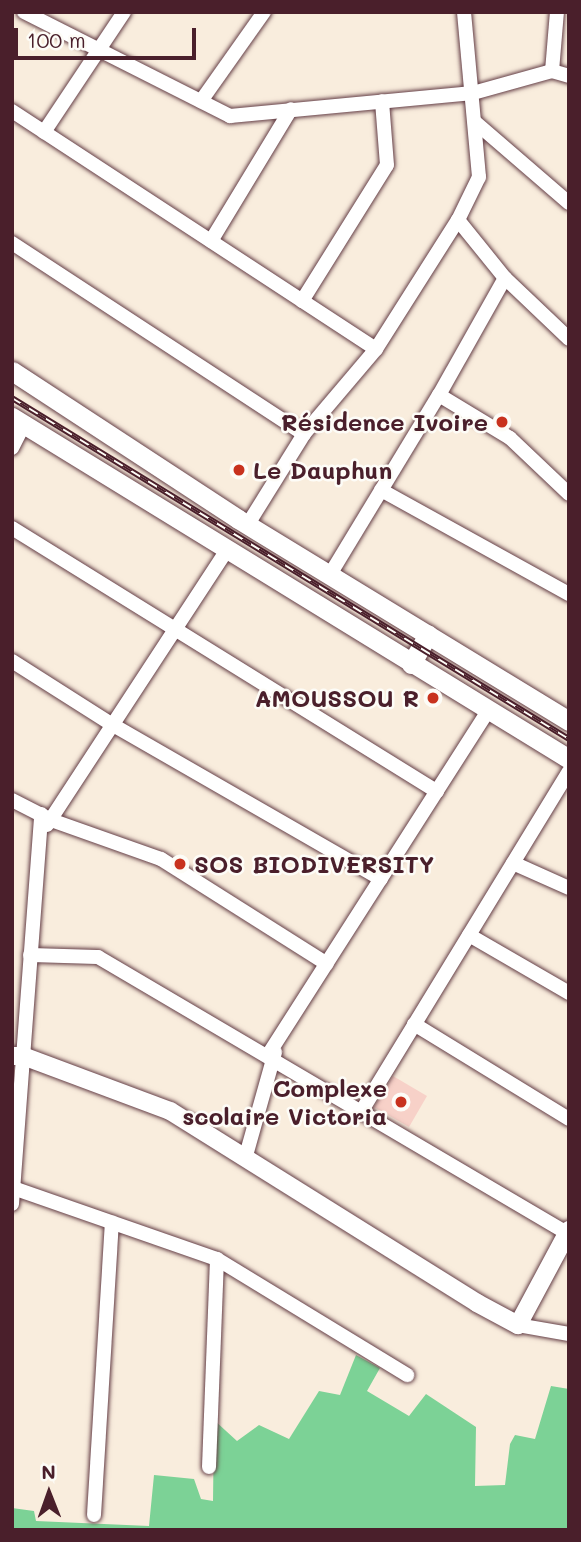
<!DOCTYPE html>
<html>
<head>
<meta charset="utf-8">
<style>
	body { margin:0 }
	#map { position:relative; width:581px; height:1542px; overflow:hidden; background:#f9eddd; font-family:Mali,sans-serif }
	div>[style] { position:absolute }
	.built>* { inset:0; background:#f7d1c8 }
	.green>* { inset:0; background:#7cd296 }
	.roads { filter:drop-shadow(0 0 2px #643e46) drop-shadow(0 0 2px #643e46) }
	.minor>* { height:14px; margin:-7px; padding:0 7px; transform-origin:7px; border-radius:7px; background:#fff }
	.tertiary>* { height:18px; margin:-9px; padding:0 9px; transform-origin:9px; border-radius:9px; background:#fff }
	.secondary>* { height:19px; margin:-9.5px; padding:0 9.5px; transform-origin:9.5px; border-radius:9.5px; background:#fff }
	.rail>* { height:6px; margin-top:-3px; transform-origin:0; background:repeating-linear-gradient(90deg,#fdfcf7 0 10px,#4a1f2b 0 20px); box-sizing:border-box; border-block:2px solid #4a1f2b }
	.dots>* { width:19px; height:19px; translate:-50% -50%; box-sizing:border-box; border:4px solid #fdfcf7; border-radius:50% }
	span { translate:-50% -50%; white-space:nowrap; text-align:center; line-height:1.15; -webkit-text-stroke:5px #fdfcf7; paint-order:stroke }
	.poi-label { font-size:24px; color:#4a1f2b; font-weight:700 }
	.right { translate:-100% -50%; text-align:right }
	.left { translate:0 -50%; text-align:left }
	.frame { position:absolute; inset:0; border:14px solid #4a1f2b; pointer-events:none }
	.north { position:absolute; left:14px; top:1458px; width:70px; height:70px; -webkit-text-stroke:5px #fdfcf7; paint-order:stroke; rotate:359deg; font-size:19px; font-weight:700; line-height:28px; text-align:center; color:#4a1f2b }
	.north::after { content:''; display:block; margin:auto; width:24px; height:32px; background:#4a1f2b; clip-path:polygon(50% 0,100% 100%,50% 72%,0 100%) }
	.scale { position:absolute; left:14px; top:28px; width:182px; height:32px; box-sizing:border-box; border:4px solid #4a1f2b; border-top:0; padding-left:9px; font-size:21px; line-height:24px; white-space:nowrap; color:#4a1f2b; -webkit-text-stroke:5px #fdfcf7; paint-order:stroke }
</style>
</head>
<body>
<div id="map">
	<div class="built">
		<i style="clip-path:polygon(393px 1076px,427px 1096px,409px 1127px,374px 1107px)"></i>
	</div>
	<div class="green">
		<i style="clip-path:polygon(356px 1355px,380px 1368px,367px 1391px,409px 1416px,426px 1394px,476px 1427px,475px 1486px,505px 1485px,510px 1444px,515px 1435px,535px 1439px,551px 1386px,569px 1389px,569px 1530px,12px 1530px,12px 1508px,34px 1511px,36px 1521px,149px 1526px,154px 1475px,194px 1479px,201px 1499px,213px 1501px,214px 1420px,237px 1441px,259px 1425px,289px 1439px,319px 1391px,340px 1395px)"></i>
	</div>
	<div class="roads">
		<div class="minor">
			<i style="left:24px;top:12px;width:231px;rotate:26.8deg"></i>
			<i style="left:230px;top:116px;width:244px;rotate:-5.4deg"></i>
			<i style="left:473px;top:93px;width:82px;rotate:-15.6deg"></i>
			<i style="left:552px;top:71px;width:18px;rotate:16deg"></i>
			<i style="left:552px;top:71px;width:59px;rotate:-85.2deg"></i>
			<i style="left:201px;top:101px;width:109px;rotate:-54.7deg"></i>
			<i style="left:12px;top:111px;width:435px;rotate:33.2deg"></i>
			<i style="left:475px;top:122px;width:124px;rotate:40.8deg"></i>
			<i style="left:44px;top:132px;width:144px;rotate:-56.3deg"></i>
			<i style="left:458px;top:220px;width:75px;rotate:51deg"></i>
			<i style="left:505px;top:278px;width:88px;rotate:43.6deg"></i>
			<i style="left:211px;top:241px;width:154px;rotate:-58.8deg"></i>
			<i style="left:12px;top:243px;width:349px;rotate:33.2deg"></i>
			<i style="left:302px;top:301px;width:160px;rotate:-58deg"></i>
			<i style="left:387px;top:165px;width:64px;rotate:-94.5deg"></i>
			<i style="left:439px;top:395px;width:83px;rotate:31.2deg"></i>
			<i style="left:510px;top:438px;width:81px;rotate:43.5deg"></i>
			<i style="left:12px;top:448px;width:27px;rotate:-63deg"></i>
			<i style="left:381px;top:490px;width:215px;rotate:29deg"></i>
			<i style="left:248px;top:524px;width:106px;rotate:-58.1deg"></i>
			<i style="left:304px;top:434px;width:111px;rotate:-49.7deg"></i>
			<i style="left:376px;top:349px;width:153px;rotate:-57.6deg"></i>
			<i style="left:458px;top:220px;width:48px;rotate:-64deg"></i>
			<i style="left:479px;top:177px;width:166px;rotate:-95.2deg"></i>
			<i style="left:12px;top:528px;width:500px;rotate:31.8deg"></i>
			<i style="left:331px;top:573px;width:208px;rotate:-58.8deg"></i>
			<i style="left:439px;top:395px;width:134px;rotate:-60.6deg"></i>
			<i style="left:12px;top:661px;width:120px;rotate:32.4deg"></i>
			<i style="left:113px;top:725px;width:309px;rotate:29.9deg"></i>
			<i style="left:12px;top:800px;width:44px;rotate:27.1deg"></i>
			<i style="left:51px;top:820px;width:117px;rotate:19.5deg"></i>
			<i style="left:161px;top:859px;width:196px;rotate:32.3deg"></i>
			<i style="left:47px;top:825px;width:327px;rotate:-56.8deg"></i>
			<i style="left:513px;top:863px;width:61px;rotate:24.1deg"></i>
			<i style="left:469px;top:935px;width:116px;rotate:30.1deg"></i>
			<i style="left:30px;top:955px;width:68px;rotate:1.7deg"></i>
			<i style="left:98px;top:957px;width:544px;rotate:30.48deg"></i>
			<i style="left:414px;top:1024px;width:182px;rotate:31.5deg"></i>
			<i style="left:268px;top:1055px;width:408px;rotate:-57.4deg"></i>
			<i style="left:361px;top:1112px;width:399px;rotate:-58.6deg"></i>
			<i style="left:245px;top:1159px;width:111px;rotate:-74.3deg"></i>
			<i style="left:13px;top:1188px;width:216px;rotate:19.2deg"></i>
			<i style="left:217px;top:1259px;width:223px;rotate:31.4deg"></i>
			<i style="left:12px;top:1204px;width:391px;rotate:-85.7deg"></i>
			<i style="left:518px;top:1325px;width:52px;rotate:10deg"></i>
			<i style="left:209px;top:1467px;width:208px;rotate:-87.8deg"></i>
			<i style="left:94px;top:1515px;width:293px;rotate:-86.5deg"></i>
		</div>
		<div class="tertiary">
			<i style="left:12px;top:1056px;width:11px"></i>
			<i style="left:23px;top:1056px;width:157px;rotate:20.5deg"></i>
			<i style="left:170px;top:1111px;width:362px;rotate:32deg"></i>
			<i style="left:477px;top:1303px;width:47px;rotate:28.2deg"></i>
			<i style="left:518px;top:1325px;width:108px;rotate:-61.8deg"></i>
		</div>
		<div class="secondary">
			<i style="left:12px;top:371px;width:270px;rotate:33.2deg"></i>
			<i style="left:238px;top:519px;width:388px;rotate:31.4deg"></i>
			<i style="left:12px;top:417px;width:654px;rotate:31.55deg"></i>
			<i style="left:411px;top:664px;width:34px;rotate:-60deg"></i>
		</div>
	</div>
	<div class="rail">
		<i style="left:12px;top:398px;width:653px;rotate:31.48deg"></i>
	</div>
	<div class="dots">
		<i style="left:502px;top:422px;background:#c8321e"></i>
		<i style="left:239px;top:470px;background:#c8321e"></i>
		<i style="left:433px;top:698px;background:#c8321e"></i>
		<i style="left:180px;top:864px;background:#c8321e"></i>
		<i style="left:401px;top:1102px;background:#c8321e"></i>
	</div>
	<div class="poi-label">
		<span class="right" style="left:488px;top:422px">Résidence Ivoire</span>
		<span class="left" style="left:253px;top:470px">Le Dauphun</span>
		<span class="right" style="left:419px;top:698px">AMOUSSOU R</span>
		<span class="left" style="left:194px;top:864px">SOS BIODIVERSITY</span>
		<span class="right" style="left:387px;top:1102px">Complexe<br>scolaire Victoria</span>
	</div>
	<div class="frame"></div>
	<div class="north">N</div>
	<div class="scale">100 m</div>
</div>
</body>
</html>
